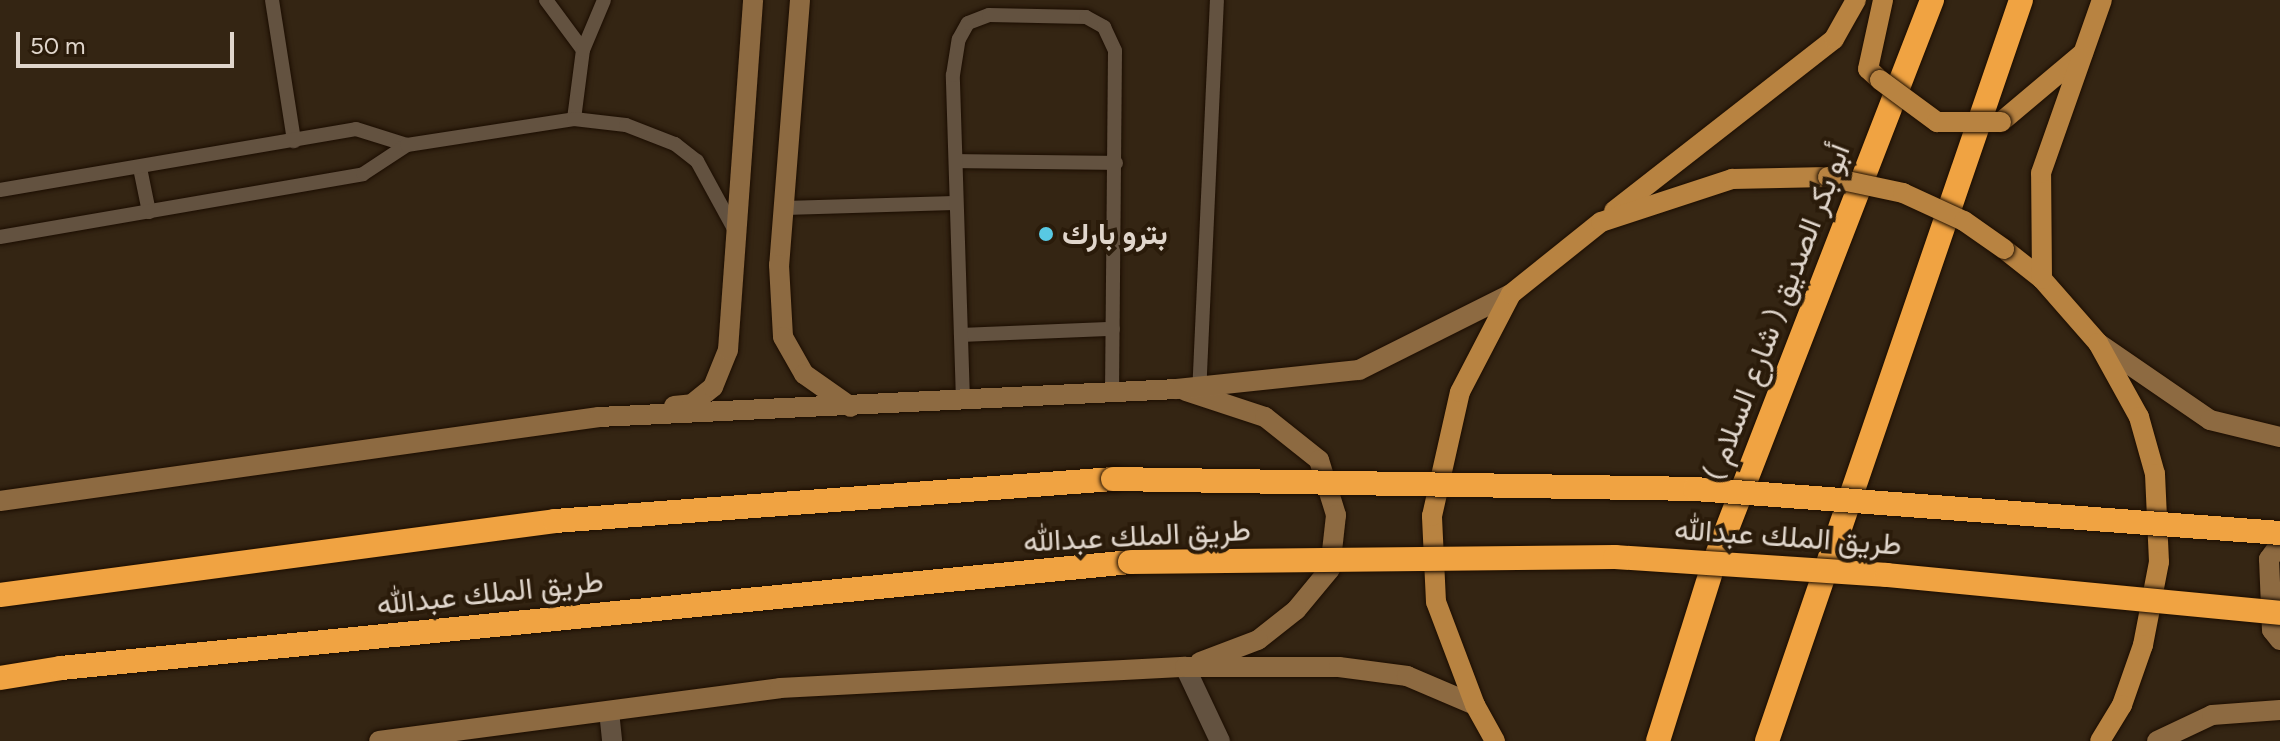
<!DOCTYPE html>
<html>
<head>
<meta charset="utf-8">
<style>
	body { margin:0 }
	#map { position:relative; width:2280px; height:741px; overflow:hidden; background:#342513; font-family:Figtree,Vazirmatn,sans-serif }
	div>[style] { position:absolute }
	.roads { filter:drop-shadow(0 0 2px #1b0d01) drop-shadow(0 0 2px #1b0d01) }
	.service>* { height:14px; margin:-7px; padding:0 7px; transform-origin:7px; border-radius:7px; background:#635240 }
	.minor>* { height:20px; margin:-10px; padding:0 10px; transform-origin:10px; border-radius:10px; background:#635240 }
	.secondary>* { height:20px; margin:-10px; padding:0 10px; transform-origin:10px; border-radius:10px; background:#8d6a41 }
	.primary>* { height:20px; margin:-10px; padding:0 10px; transform-origin:10px; border-radius:10px; background:#b88341 }
	.motorway>* { height:24px; margin:-12px; padding:0 12px; transform-origin:12px; border-radius:12px; background:#f0a342 }
	.bridges { filter:drop-shadow(0 0 2px #1b0d01) drop-shadow(0 0 2px #1b0d01) }
	.primary-bridge>* { height:20px; margin:-10px; padding:0 10px; transform-origin:10px; border-radius:10px; background:#b88341 }
	.motorway-bridge>* { height:24px; margin:-12px; padding:0 12px; transform-origin:12px; border-radius:12px; background:#f0a342 }
	.dots>* { width:22px; height:22px; translate:-50% -50%; box-sizing:border-box; border:4px solid #2a1b0a; border-radius:50% }
	span { translate:-50% -50%; white-space:nowrap; text-align:center; line-height:1.15; -webkit-text-stroke:8px #2a1b0a; paint-order:stroke }
	.poi-label { font-size:30px; color:#e0d6cc; font-weight:700 }
	.left { translate:0 -50%; text-align:left }
	.street-label { font-size:30px; color:#e0d6cc }
	.scale { position:absolute; left:16px; top:32px; width:218px; height:36px; box-sizing:border-box; border:4px solid #e0d6cc; border-top:0; padding-left:10px; font-size:24px; line-height:28px; white-space:nowrap; color:#e0d6cc; -webkit-text-stroke:6px #2a1b0a; paint-order:stroke }
</style>
</head>
<body>
<div id="map">
	<div class="roads">
		<div class="service">
			<i style="left:272px;top:0;width:143px;rotate:81.1deg"></i>
			<i style="left:546px;top:0;width:62px;rotate:53.5deg"></i>
			<i style="left:574px;top:119px;width:70px;rotate:-82.6deg"></i>
			<i style="left:583px;top:50px;width:54px;rotate:-67.2deg"></i>
			<i style="left:956px;top:161px;width:160px;rotate:0.7deg"></i>
			<i style="left:140px;top:168px;width:45px;rotate:78.4deg"></i>
			<i style="left:0;top:190px;width:361px;rotate:-9.7deg"></i>
			<i style="left:356px;top:129px;width:53px;rotate:17.4deg"></i>
			<i style="left:783px;top:208px;width:173px;rotate:-1.7deg"></i>
			<i style="left:0;top:237px;width:368px;rotate:-9.8deg"></i>
			<i style="left:363px;top:174px;width:53px;rotate:-33.4deg"></i>
			<i style="left:407px;top:145px;width:169px;rotate:-8.8deg"></i>
			<i style="left:574px;top:119px;width:52px;rotate:6.6deg"></i>
			<i style="left:626px;top:125px;width:53px;rotate:21.2deg"></i>
			<i style="left:675px;top:144px;width:28px;rotate:38deg"></i>
			<i style="left:697px;top:161px;width:77px;rotate:61.4deg"></i>
			<i style="left:961px;top:335px;width:152px;rotate:-2.3deg"></i>
			<i style="left:1199px;top:395px;width:395px;rotate:-87.4deg"></i>
			<i style="left:963px;top:401px;width:326px;rotate:-91.8deg"></i>
			<i style="left:953px;top:75px;width:36px;rotate:-81deg"></i>
			<i style="left:959px;top:39px;width:18px;rotate:-61deg"></i>
			<i style="left:968px;top:23px;width:22px;rotate:-21deg"></i>
			<i style="left:989px;top:15px;width:97px;rotate:1.2deg"></i>
			<i style="left:1086px;top:17px;width:21px;rotate:29deg"></i>
			<i style="left:1104px;top:27px;width:26px;rotate:65deg"></i>
			<i style="left:1115px;top:51px;width:341px;rotate:90.5deg"></i>
		</div>
		<div class="minor">
			<i style="left:1185px;top:667px;width:82px;rotate:64.7deg"></i>
			<i style="left:609px;top:711px;width:30px;rotate:84deg"></i>
		</div>
		<div class="secondary">
			<i style="left:800px;top:0;width:266px;rotate:94.5deg"></i>
			<i style="left:779px;top:265px;width:72px;rotate:86.8deg"></i>
			<i style="left:783px;top:337px;width:43px;rotate:60.4deg"></i>
			<i style="left:804px;top:374px;width:57px;rotate:35.1deg"></i>
			<i style="left:2098px;top:343px;width:136px;rotate:34.5deg"></i>
			<i style="left:2210px;top:420px;width:72px;rotate:13.7deg"></i>
			<i style="left:1186px;top:391px;width:83px;rotate:18.2deg"></i>
			<i style="left:1265px;top:417px;width:69px;rotate:38.5deg"></i>
			<i style="left:1319px;top:460px;width:58px;rotate:72.8deg"></i>
			<i style="left:1336px;top:515px;width:54px;rotate:96.3deg"></i>
			<i style="left:1330px;top:569px;width:53px;rotate:129.7deg"></i>
			<i style="left:1296px;top:610px;width:48px;rotate:141.7deg"></i>
			<i style="left:1258px;top:640px;width:62px;rotate:159.2deg"></i>
			<i style="left:674px;top:406px;width:18px;rotate:-6deg"></i>
			<i style="left:692px;top:404px;width:27px;rotate:-39deg"></i>
			<i style="left:713px;top:387px;width:40px;rotate:-68deg"></i>
			<i style="left:728px;top:350px;width:351px;rotate:-85.9deg"></i>
			<i style="left:0;top:501px;width:605px;rotate:-7.98deg"></i>
			<i style="left:599px;top:417px;width:579px;rotate:-2.77deg"></i>
			<i style="left:1177px;top:389px;width:183px;rotate:-6deg"></i>
			<i style="left:1359px;top:370px;width:170px;rotate:-26.6deg"></i>
			<i style="left:2280px;top:544px;width:19px;rotate:126deg"></i>
			<i style="left:2269px;top:559px;width:71px;rotate:87.6deg"></i>
			<i style="left:2272px;top:630px;width:13px;rotate:51deg"></i>
			<i style="left:379px;top:741px;width:404px;rotate:-7.5deg"></i>
			<i style="left:780px;top:688px;width:406px;rotate:-3deg"></i>
			<i style="left:1185px;top:667px;width:154px"></i>
			<i style="left:1339px;top:667px;width:69px;rotate:7.5deg"></i>
			<i style="left:1407px;top:676px;width:74px;rotate:23.1deg"></i>
			<i style="left:2157px;top:741px;width:61px;rotate:-25.3deg"></i>
			<i style="left:2212px;top:715px;width:68px;rotate:-4.2deg"></i>
		</div>
		<div class="primary">
			<i style="left:1880px;top:80px;width:16px;rotate:-137deg"></i>
			<i style="left:1868px;top:69px;width:71px;rotate:-77.7deg"></i>
			<i style="left:2001px;top:122px;width:107px;rotate:-40.1deg"></i>
			<i style="left:1614px;top:211px;width:279px;rotate:-38deg"></i>
			<i style="left:1834px;top:39px;width:45px;rotate:-60.6deg"></i>
			<i style="left:2004px;top:249px;width:48px;rotate:38.3deg"></i>
			<i style="left:2042px;top:279px;width:85px;rotate:48.8deg"></i>
			<i style="left:2098px;top:343px;width:85px;rotate:61deg"></i>
			<i style="left:2139px;top:417px;width:59px;rotate:74.3deg"></i>
			<i style="left:2155px;top:474px;width:88px;rotate:87.4deg"></i>
			<i style="left:2159px;top:562px;width:85px;rotate:100.9deg"></i>
			<i style="left:2143px;top:645px;width:64px;rotate:109.3deg"></i>
			<i style="left:2122px;top:705px;width:42px;rotate:121.4deg"></i>
			<i style="left:2042px;top:279px;width:106px;rotate:-90.5deg"></i>
			<i style="left:2041px;top:173px;width:183px;rotate:-70.6deg"></i>
			<i style="left:1495px;top:741px;width:41px;rotate:-119.1deg"></i>
			<i style="left:1475px;top:705px;width:110px;rotate:-110.7deg"></i>
			<i style="left:1436px;top:602px;width:86px;rotate:-92.7deg"></i>
			<i style="left:1432px;top:516px;width:127px;rotate:-77.3deg"></i>
			<i style="left:1460px;top:392px;width:110px;rotate:-62.5deg"></i>
			<i style="left:1511px;top:294px;width:115px;rotate:-38.7deg"></i>
			<i style="left:1601px;top:222px;width:138px;rotate:-18.2deg"></i>
			<i style="left:1732px;top:179px;width:96px;rotate:-1.2deg"></i>
		</div>
		<div class="motorway">
			<i style="left:0;top:595px;width:560px;rotate:-7.59deg"></i>
			<i style="left:555px;top:521px;width:560px;rotate:-4.3deg"></i>
			<i style="left:0;top:678px;width:62px;rotate:-9.3deg"></i>
			<i style="left:61px;top:668px;width:1074px;rotate:-5.66deg"></i>
			<i style="left:1658px;top:741px;width:184px;rotate:-72.6deg"></i>
			<i style="left:1713px;top:565px;width:606px;rotate:-68.81deg"></i>
			<i style="left:1767px;top:741px;width:783px;rotate:-71.08deg"></i>
		</div>
	</div>
	<div class="bridges">
		<div class="primary-bridge">
			<i style="left:1880px;top:80px;width:71px;rotate:36.4deg"></i>
			<i style="left:1937px;top:122px;width:64px"></i>
			<i style="left:1828px;top:177px;width:77px;rotate:12deg"></i>
			<i style="left:1903px;top:193px;width:67px;rotate:24.7deg"></i>
			<i style="left:1964px;top:221px;width:49px;rotate:35deg"></i>
		</div>
		<div class="motorway-bridge">
			<i style="left:1113px;top:479px;width:582px;rotate:0.98deg"></i>
			<i style="left:1695px;top:489px;width:587px;rotate:4.3deg"></i>
			<i style="left:1130px;top:562px;width:485px;rotate:-0.6deg"></i>
			<i style="left:1615px;top:557px;width:273px;rotate:3.8deg"></i>
			<i style="left:1887px;top:575px;width:395px;rotate:5.5deg"></i>
		</div>
	</div>
	<div class="dots">
		<i style="left:1046px;top:234px;background:#58c9e3"></i>
	</div>
	<div class="poi-label">
		<span class="left" style="left:1062px;top:234px">بترو بارك</span>
	</div>
	<div class="street-label">
		<span style="left:1777px;top:312px;rotate:-69deg">( شارع السلام ) أبو بكر الصديق</span>
		<span style="left:1137px;top:536px;rotate:-3deg">طريق الملك عبدالله</span>
		<span style="left:1788px;top:537px;rotate:4deg">طريق الملك عبدالله</span>
		<span style="left:490px;top:593px;rotate:-6deg">طريق الملك عبدالله</span>
	</div>
	<div class="scale">50 m</div>
</div>
</body>
</html>
